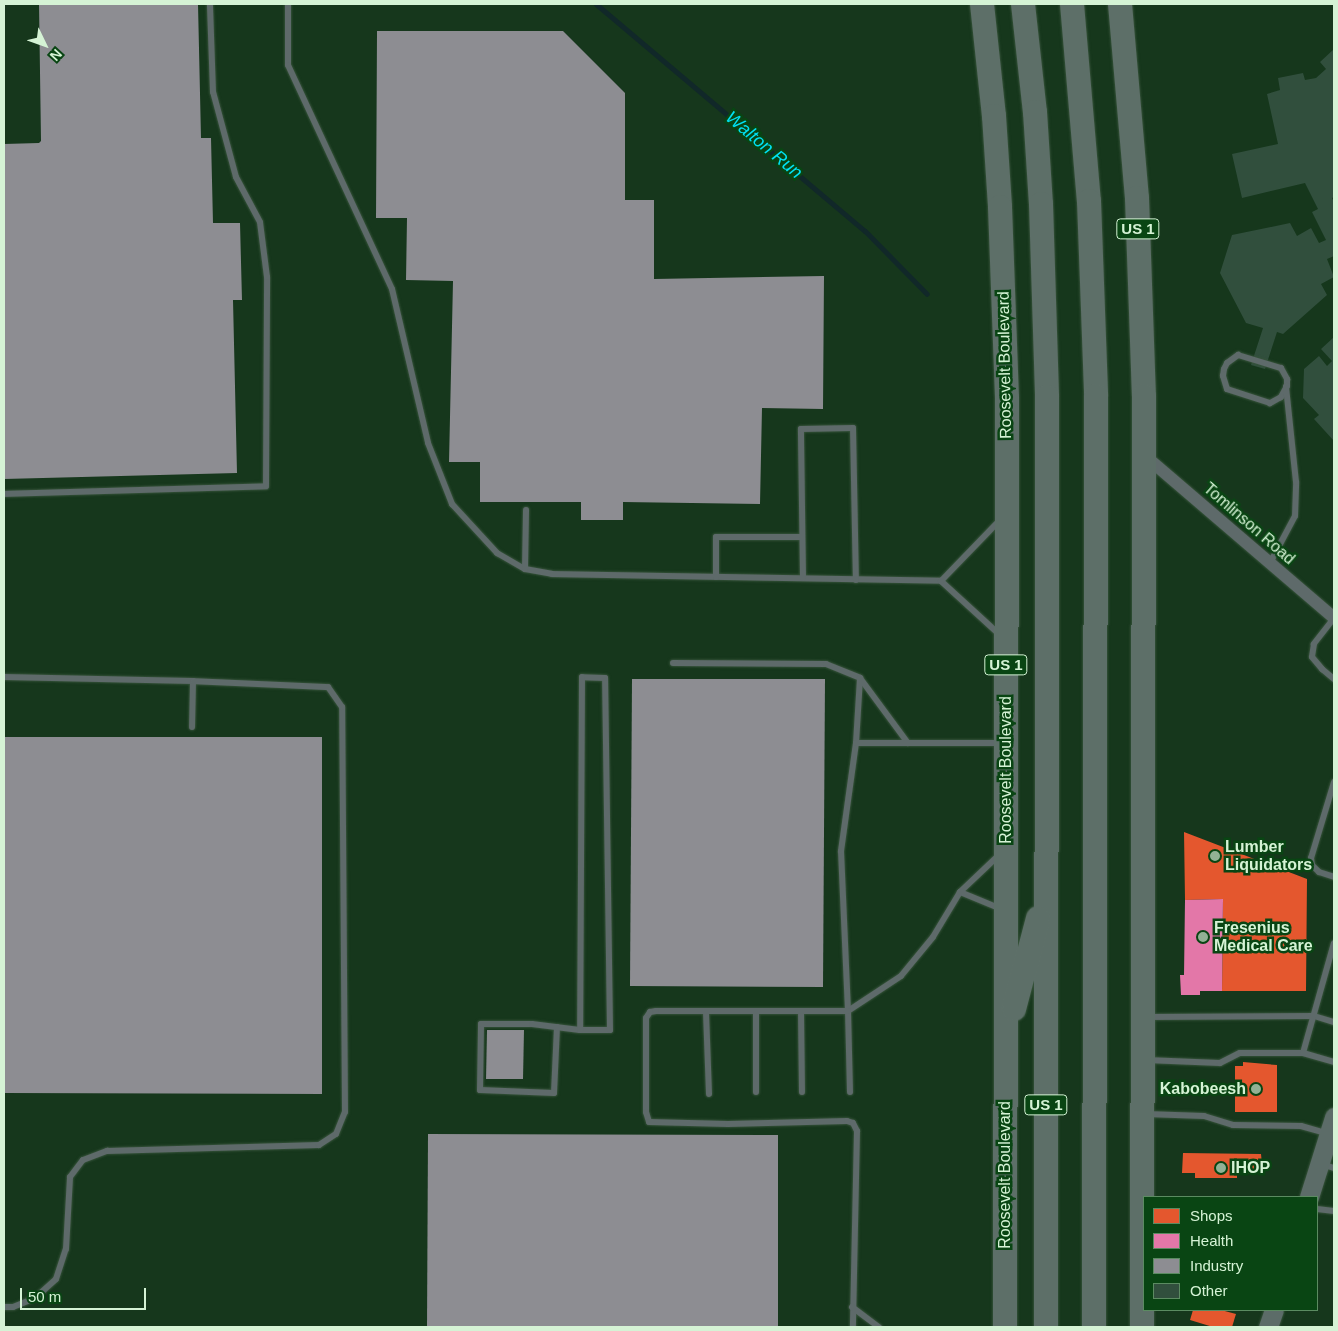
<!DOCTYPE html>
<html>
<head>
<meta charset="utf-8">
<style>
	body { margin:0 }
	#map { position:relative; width:1338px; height:1331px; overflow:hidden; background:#16371c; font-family:Helvetica,sans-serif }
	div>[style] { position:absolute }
	.shops>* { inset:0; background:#e4572e }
	.health>* { inset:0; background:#e377a8 }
	.industry>* { inset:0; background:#8d8d92 }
	.stream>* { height:5px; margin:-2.5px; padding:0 2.5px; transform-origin:2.5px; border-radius:2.5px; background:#112829 }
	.building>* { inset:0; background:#314f3d }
	.roads { filter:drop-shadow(0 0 1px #37533b) drop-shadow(0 0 1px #37533b) }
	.lane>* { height:6px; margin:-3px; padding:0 3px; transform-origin:3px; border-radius:3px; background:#5e6a6a }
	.street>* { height:12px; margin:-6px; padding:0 6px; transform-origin:6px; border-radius:6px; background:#5e6a6a }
	.secondary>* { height:19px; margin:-9.5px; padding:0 9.5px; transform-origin:9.5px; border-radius:9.5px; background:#5c6c68 }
	.highway>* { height:24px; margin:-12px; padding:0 12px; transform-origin:12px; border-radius:12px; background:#5d6f68 }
	.dots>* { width:14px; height:14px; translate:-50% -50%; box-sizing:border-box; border:2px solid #094513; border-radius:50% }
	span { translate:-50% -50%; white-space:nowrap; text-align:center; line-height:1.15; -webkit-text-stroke:5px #094513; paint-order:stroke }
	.shield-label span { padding:1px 4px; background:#094513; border:1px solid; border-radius:4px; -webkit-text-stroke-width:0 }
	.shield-label { font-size:15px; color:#d5f3d5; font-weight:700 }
	.street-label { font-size:16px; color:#d5f3d5 }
	.poi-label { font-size:16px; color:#d5f3d5; font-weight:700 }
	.left { translate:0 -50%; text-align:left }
	.right { translate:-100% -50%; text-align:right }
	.water-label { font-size:18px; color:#00e1f3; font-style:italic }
	.frame { position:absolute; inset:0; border:5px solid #d5f3d5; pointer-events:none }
	.legend { position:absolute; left:1143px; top:1196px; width:175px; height:115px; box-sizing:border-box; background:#094513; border:1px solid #5b8b61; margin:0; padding:6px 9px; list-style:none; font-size:15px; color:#d5f3d5 }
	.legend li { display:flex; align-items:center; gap:10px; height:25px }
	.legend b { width:25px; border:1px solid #5b8b61 }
	.north { position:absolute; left:20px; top:20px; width:50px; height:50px; -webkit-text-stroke:4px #094513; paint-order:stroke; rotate:132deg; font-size:14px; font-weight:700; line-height:20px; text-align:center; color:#d5f3d5 }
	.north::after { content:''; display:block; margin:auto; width:18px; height:22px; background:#d5f3d5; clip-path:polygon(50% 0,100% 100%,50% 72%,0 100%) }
	.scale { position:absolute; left:20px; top:1288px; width:126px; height:22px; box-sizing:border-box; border:2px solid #d5f3d5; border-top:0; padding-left:6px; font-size:15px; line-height:18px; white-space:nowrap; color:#d5f3d5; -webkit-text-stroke:4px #094513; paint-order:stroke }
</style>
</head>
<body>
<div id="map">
	<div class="shops">
		<i style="clip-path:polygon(1184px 832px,1307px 879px,1306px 991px,1222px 991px,1223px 899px,1185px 900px)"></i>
		<i style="clip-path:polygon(1243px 1062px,1277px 1065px,1277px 1112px,1235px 1112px,1235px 1066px,1243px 1066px)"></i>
		<i style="clip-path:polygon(1183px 1153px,1261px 1154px,1262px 1164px,1260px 1174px,1237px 1174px,1237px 1178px,1195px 1178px,1195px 1173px,1182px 1173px)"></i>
		<i style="clip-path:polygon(1193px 1310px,1221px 1310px,1236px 1314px,1232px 1327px,1213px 1327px,1190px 1320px)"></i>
	</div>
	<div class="health">
		<i style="clip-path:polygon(1223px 899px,1222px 991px,1200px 991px,1200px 995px,1181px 995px,1180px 975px,1184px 975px,1185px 900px)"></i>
	</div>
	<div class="industry">
		<i style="clip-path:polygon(39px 4px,198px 4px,201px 138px,211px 138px,213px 223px,240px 223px,242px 300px,233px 300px,237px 473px,4px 479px,4px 144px,39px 143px,41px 141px)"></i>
		<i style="clip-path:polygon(377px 31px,563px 31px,625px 93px,625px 200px,654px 200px,654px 279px,824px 276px,823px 409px,762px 408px,760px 504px,623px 502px,623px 520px,581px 520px,581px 502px,480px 502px,480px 462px,449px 462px,453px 281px,406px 280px,407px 218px,376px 218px)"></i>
		<i style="clip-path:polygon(632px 679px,825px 679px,823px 987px,630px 986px)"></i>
		<i style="clip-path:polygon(4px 737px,322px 737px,322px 1094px,4px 1093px)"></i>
		<i style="clip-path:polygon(487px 1030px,524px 1030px,523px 1079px,486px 1079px)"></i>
		<i style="clip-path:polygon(428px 1134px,778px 1135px,778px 1327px,427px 1327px)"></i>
	</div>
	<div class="stream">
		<i style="left:596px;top:4px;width:352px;rotate:40.2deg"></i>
		<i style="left:865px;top:231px;width:88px;rotate:45.5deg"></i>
	</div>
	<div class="building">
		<i style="clip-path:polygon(1334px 49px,1334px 197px,1332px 198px,1334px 202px,1334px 256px,1327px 259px,1334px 277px,1321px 284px,1327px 295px,1283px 334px,1277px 332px,1265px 369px,1251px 365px,1263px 328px,1246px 323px,1220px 273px,1232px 235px,1290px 223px,1297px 236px,1311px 228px,1319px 243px,1326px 240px,1312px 212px,1318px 209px,1305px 183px,1242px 198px,1232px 154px,1278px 144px,1267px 94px,1280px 90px,1278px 78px,1303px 73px,1305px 80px,1316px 78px,1326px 69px,1320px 62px)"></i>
		<i style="clip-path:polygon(1334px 337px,1334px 441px,1314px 419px,1319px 415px,1303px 398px,1304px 369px,1319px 356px,1327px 366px,1332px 361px,1321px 349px)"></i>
	</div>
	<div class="roads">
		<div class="lane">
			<i style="left:288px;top:4px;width:61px;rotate:90deg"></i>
			<i style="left:288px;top:65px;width:247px;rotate:65.1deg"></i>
			<i style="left:392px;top:289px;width:158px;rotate:76.8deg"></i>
			<i style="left:428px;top:443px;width:66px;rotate:68.5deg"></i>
			<i style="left:452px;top:504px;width:67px;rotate:47.4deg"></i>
			<i style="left:497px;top:553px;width:32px;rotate:30deg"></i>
			<i style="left:525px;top:569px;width:27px;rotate:10deg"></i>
			<i style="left:552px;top:574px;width:389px;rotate:1deg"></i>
			<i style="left:941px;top:581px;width:80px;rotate:42.5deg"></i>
			<i style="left:1238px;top:355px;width:45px;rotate:16.8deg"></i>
			<i style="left:1281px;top:368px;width:13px;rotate:61deg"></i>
			<i style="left:1287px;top:379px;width:7px;rotate:90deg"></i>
			<i style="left:1287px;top:386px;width:13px;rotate:119deg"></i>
			<i style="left:1281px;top:397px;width:13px;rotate:151deg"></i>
			<i style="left:1270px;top:403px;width:45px;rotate:-162deg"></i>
			<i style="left:1227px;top:389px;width:14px;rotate:-107deg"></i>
			<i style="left:1223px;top:376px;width:7px;rotate:-82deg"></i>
			<i style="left:1224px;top:369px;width:7px;rotate:-63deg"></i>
			<i style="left:1227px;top:363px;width:14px;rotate:-36deg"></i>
			<i style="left:4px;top:494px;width:262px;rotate:-1.7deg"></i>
			<i style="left:266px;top:486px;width:209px;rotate:-89.7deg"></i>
			<i style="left:267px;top:277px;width:55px;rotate:-97.3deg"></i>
			<i style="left:260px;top:222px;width:51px;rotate:-118.1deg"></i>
			<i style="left:236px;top:177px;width:88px;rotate:-105.1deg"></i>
			<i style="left:213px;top:92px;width:88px;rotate:-92deg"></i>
			<i style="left:1270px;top:563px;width:53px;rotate:-62deg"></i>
			<i style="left:1295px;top:516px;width:34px;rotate:-88deg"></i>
			<i style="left:1296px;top:482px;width:96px;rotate:-96deg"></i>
			<i style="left:525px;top:569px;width:59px;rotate:-89deg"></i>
			<i style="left:716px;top:577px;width:40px;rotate:-90deg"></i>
			<i style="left:716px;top:537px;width:86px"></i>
			<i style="left:803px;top:578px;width:149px;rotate:-90.8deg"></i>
			<i style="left:801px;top:429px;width:52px;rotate:-1.1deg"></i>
			<i style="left:853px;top:428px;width:152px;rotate:88.9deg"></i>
			<i style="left:941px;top:581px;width:83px;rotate:-46deg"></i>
			<i style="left:1334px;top:618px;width:33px;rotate:128deg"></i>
			<i style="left:1314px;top:644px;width:13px;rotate:99deg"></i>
			<i style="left:1312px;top:657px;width:16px;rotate:50deg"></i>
			<i style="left:1322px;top:669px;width:16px;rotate:40deg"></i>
			<i style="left:673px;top:663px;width:153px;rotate:0.4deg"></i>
			<i style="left:826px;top:664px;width:37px;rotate:22deg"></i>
			<i style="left:860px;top:678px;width:65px;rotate:93.5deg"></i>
			<i style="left:4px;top:677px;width:189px;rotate:1.2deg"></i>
			<i style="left:193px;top:681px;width:46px;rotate:91.2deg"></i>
			<i style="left:860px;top:678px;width:81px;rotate:53.6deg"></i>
			<i style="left:1334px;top:782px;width:79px;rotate:106.8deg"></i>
			<i style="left:1311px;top:858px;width:7px;rotate:82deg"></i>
			<i style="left:1312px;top:865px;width:10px;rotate:45deg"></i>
			<i style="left:1319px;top:872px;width:16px;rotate:18deg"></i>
			<i style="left:999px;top:855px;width:54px;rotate:136.5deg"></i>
			<i style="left:960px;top:892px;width:52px;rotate:121deg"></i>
			<i style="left:933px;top:937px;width:50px;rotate:129.4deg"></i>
			<i style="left:901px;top:976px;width:64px;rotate:146.6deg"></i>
			<i style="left:848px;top:1011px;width:160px;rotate:-92.5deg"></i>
			<i style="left:841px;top:851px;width:109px;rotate:-82.1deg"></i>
			<i style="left:856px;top:743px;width:146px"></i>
			<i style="left:960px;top:892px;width:44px;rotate:22.5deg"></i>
			<i style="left:801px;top:1011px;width:81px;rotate:89.3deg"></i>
			<i style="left:706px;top:1012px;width:82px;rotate:87.9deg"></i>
			<i style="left:1146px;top:1017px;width:168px;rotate:-0.3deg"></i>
			<i style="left:1314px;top:1016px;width:21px;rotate:17deg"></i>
			<i style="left:557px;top:1027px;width:66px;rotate:92.6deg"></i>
			<i style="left:554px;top:1093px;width:74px;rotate:-177.7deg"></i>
			<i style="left:480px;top:1090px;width:66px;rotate:-89.1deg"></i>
			<i style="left:481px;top:1024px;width:51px"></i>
			<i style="left:532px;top:1024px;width:48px;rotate:7.1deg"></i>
			<i style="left:580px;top:1030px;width:30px"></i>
			<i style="left:610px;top:1030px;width:352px;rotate:-90.8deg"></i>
			<i style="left:605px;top:678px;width:23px;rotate:-178deg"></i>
			<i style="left:582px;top:677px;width:353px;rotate:90.3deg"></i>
			<i style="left:1303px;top:1053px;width:114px;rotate:-74.3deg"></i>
			<i style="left:1146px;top:1060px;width:74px;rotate:2.3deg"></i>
			<i style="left:1220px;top:1063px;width:22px;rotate:-27deg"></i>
			<i style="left:1240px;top:1053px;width:63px"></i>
			<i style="left:1303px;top:1053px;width:32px;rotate:16deg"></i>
			<i style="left:756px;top:1092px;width:81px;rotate:-90deg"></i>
			<i style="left:850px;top:1092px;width:81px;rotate:-91.4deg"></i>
			<i style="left:848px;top:1011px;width:192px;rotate:180deg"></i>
			<i style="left:656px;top:1011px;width:6px;rotate:171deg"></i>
			<i style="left:650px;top:1012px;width:7px;rotate:124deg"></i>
			<i style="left:646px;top:1018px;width:94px;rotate:90deg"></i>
			<i style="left:646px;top:1112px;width:10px;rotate:73deg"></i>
			<i style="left:649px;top:1122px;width:79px;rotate:1.5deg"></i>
			<i style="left:728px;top:1124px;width:119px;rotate:-1.4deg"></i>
			<i style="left:847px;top:1121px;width:6px;rotate:18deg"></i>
			<i style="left:853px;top:1123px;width:9px;rotate:63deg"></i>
			<i style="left:857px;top:1131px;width:196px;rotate:91.2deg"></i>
			<i style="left:1146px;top:1114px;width:58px;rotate:2deg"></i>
			<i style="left:1204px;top:1116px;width:30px;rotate:17deg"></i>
			<i style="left:1233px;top:1125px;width:68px;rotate:0.8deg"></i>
			<i style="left:1301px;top:1126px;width:26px;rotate:16deg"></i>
			<i style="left:1321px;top:1164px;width:14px;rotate:17deg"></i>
			<i style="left:1317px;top:1209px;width:17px;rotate:7deg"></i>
			<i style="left:4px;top:1307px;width:9px"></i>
			<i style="left:13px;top:1307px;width:24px;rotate:-22deg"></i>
			<i style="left:35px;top:1298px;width:28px;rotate:-42deg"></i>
			<i style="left:56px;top:1279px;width:32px;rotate:-72deg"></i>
			<i style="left:66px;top:1249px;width:72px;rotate:-86.8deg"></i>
			<i style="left:70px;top:1177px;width:21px;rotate:-53deg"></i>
			<i style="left:83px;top:1160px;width:26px;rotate:-21deg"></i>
			<i style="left:107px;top:1151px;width:212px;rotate:-1.6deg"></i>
			<i style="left:319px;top:1145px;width:20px;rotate:-33deg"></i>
			<i style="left:336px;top:1134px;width:24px;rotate:-68deg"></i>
			<i style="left:345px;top:1112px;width:405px;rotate:-90.4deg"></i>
			<i style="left:342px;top:707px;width:24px;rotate:-125deg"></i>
			<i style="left:328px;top:687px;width:135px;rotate:-177.5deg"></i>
			<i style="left:852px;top:1307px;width:34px;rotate:37deg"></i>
		</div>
		<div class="street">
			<i style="left:1144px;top:455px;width:250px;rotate:40.6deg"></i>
		</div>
		<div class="secondary">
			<i style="left:1309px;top:1197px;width:84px;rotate:-72.6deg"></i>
			<i style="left:1268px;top:1327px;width:18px;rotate:-71deg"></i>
		</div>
		<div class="highway">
			<i style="left:982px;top:4px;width:113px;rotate:83.9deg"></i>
			<i style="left:994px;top:116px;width:91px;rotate:86.2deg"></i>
			<i style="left:1000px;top:207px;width:191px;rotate:87.9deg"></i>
			<i style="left:1007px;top:398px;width:929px;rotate:90.12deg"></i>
			<i style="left:1023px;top:4px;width:109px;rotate:83.7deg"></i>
			<i style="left:1035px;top:112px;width:92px;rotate:86.3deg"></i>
			<i style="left:1041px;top:204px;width:193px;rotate:88.2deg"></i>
			<i style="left:1047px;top:397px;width:930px;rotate:90.06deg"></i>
			<i style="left:1072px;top:4px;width:198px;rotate:85.1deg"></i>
			<i style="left:1089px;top:201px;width:195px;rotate:87.9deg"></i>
			<i style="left:1096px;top:396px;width:931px;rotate:90.12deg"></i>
			<i style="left:1120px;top:4px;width:195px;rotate:85deg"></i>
			<i style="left:1137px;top:198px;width:198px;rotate:88deg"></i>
			<i style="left:1144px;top:396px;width:931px;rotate:90.12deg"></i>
			<i style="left:1014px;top:1009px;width:94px;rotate:-75.2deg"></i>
		</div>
	</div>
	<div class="dots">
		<i style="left:1215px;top:856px;background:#92b194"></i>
		<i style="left:1203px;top:937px;background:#92b194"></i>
		<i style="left:1256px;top:1089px;background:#92b194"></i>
		<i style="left:1221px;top:1168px;background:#92b194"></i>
	</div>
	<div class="shield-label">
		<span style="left:1138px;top:229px">US 1</span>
		<span style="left:1006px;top:665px">US 1</span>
		<span style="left:1046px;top:1105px">US 1</span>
	</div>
	<div class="street-label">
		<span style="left:1005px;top:365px;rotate:-91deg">Roosevelt Boulevard</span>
		<span style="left:1249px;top:524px;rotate:41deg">Tomlinson Road</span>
		<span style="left:1006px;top:770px;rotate:-90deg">Roosevelt Boulevard</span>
		<span style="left:1005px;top:1175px;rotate:-90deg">Roosevelt Boulevard</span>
	</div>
	<div class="poi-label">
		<span class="left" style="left:1225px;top:856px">Lumber<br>Liquidators</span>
		<span class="left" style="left:1214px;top:937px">Fresenius<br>Medical Care</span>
		<span class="right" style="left:1246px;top:1089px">Kabobeesh</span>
		<span class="left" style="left:1231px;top:1168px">IHOP</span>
	</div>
	<div class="water-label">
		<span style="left:764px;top:145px;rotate:40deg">Walton Run</span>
	</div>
	<div class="frame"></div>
	<ul class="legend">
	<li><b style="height:14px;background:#e4572e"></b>Shops</li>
	<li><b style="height:14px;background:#e377a8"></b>Health</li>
	<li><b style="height:14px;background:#8d8d92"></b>Industry</li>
	<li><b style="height:14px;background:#314f3d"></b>Other</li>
	</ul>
	<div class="north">N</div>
	<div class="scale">50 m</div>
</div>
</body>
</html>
